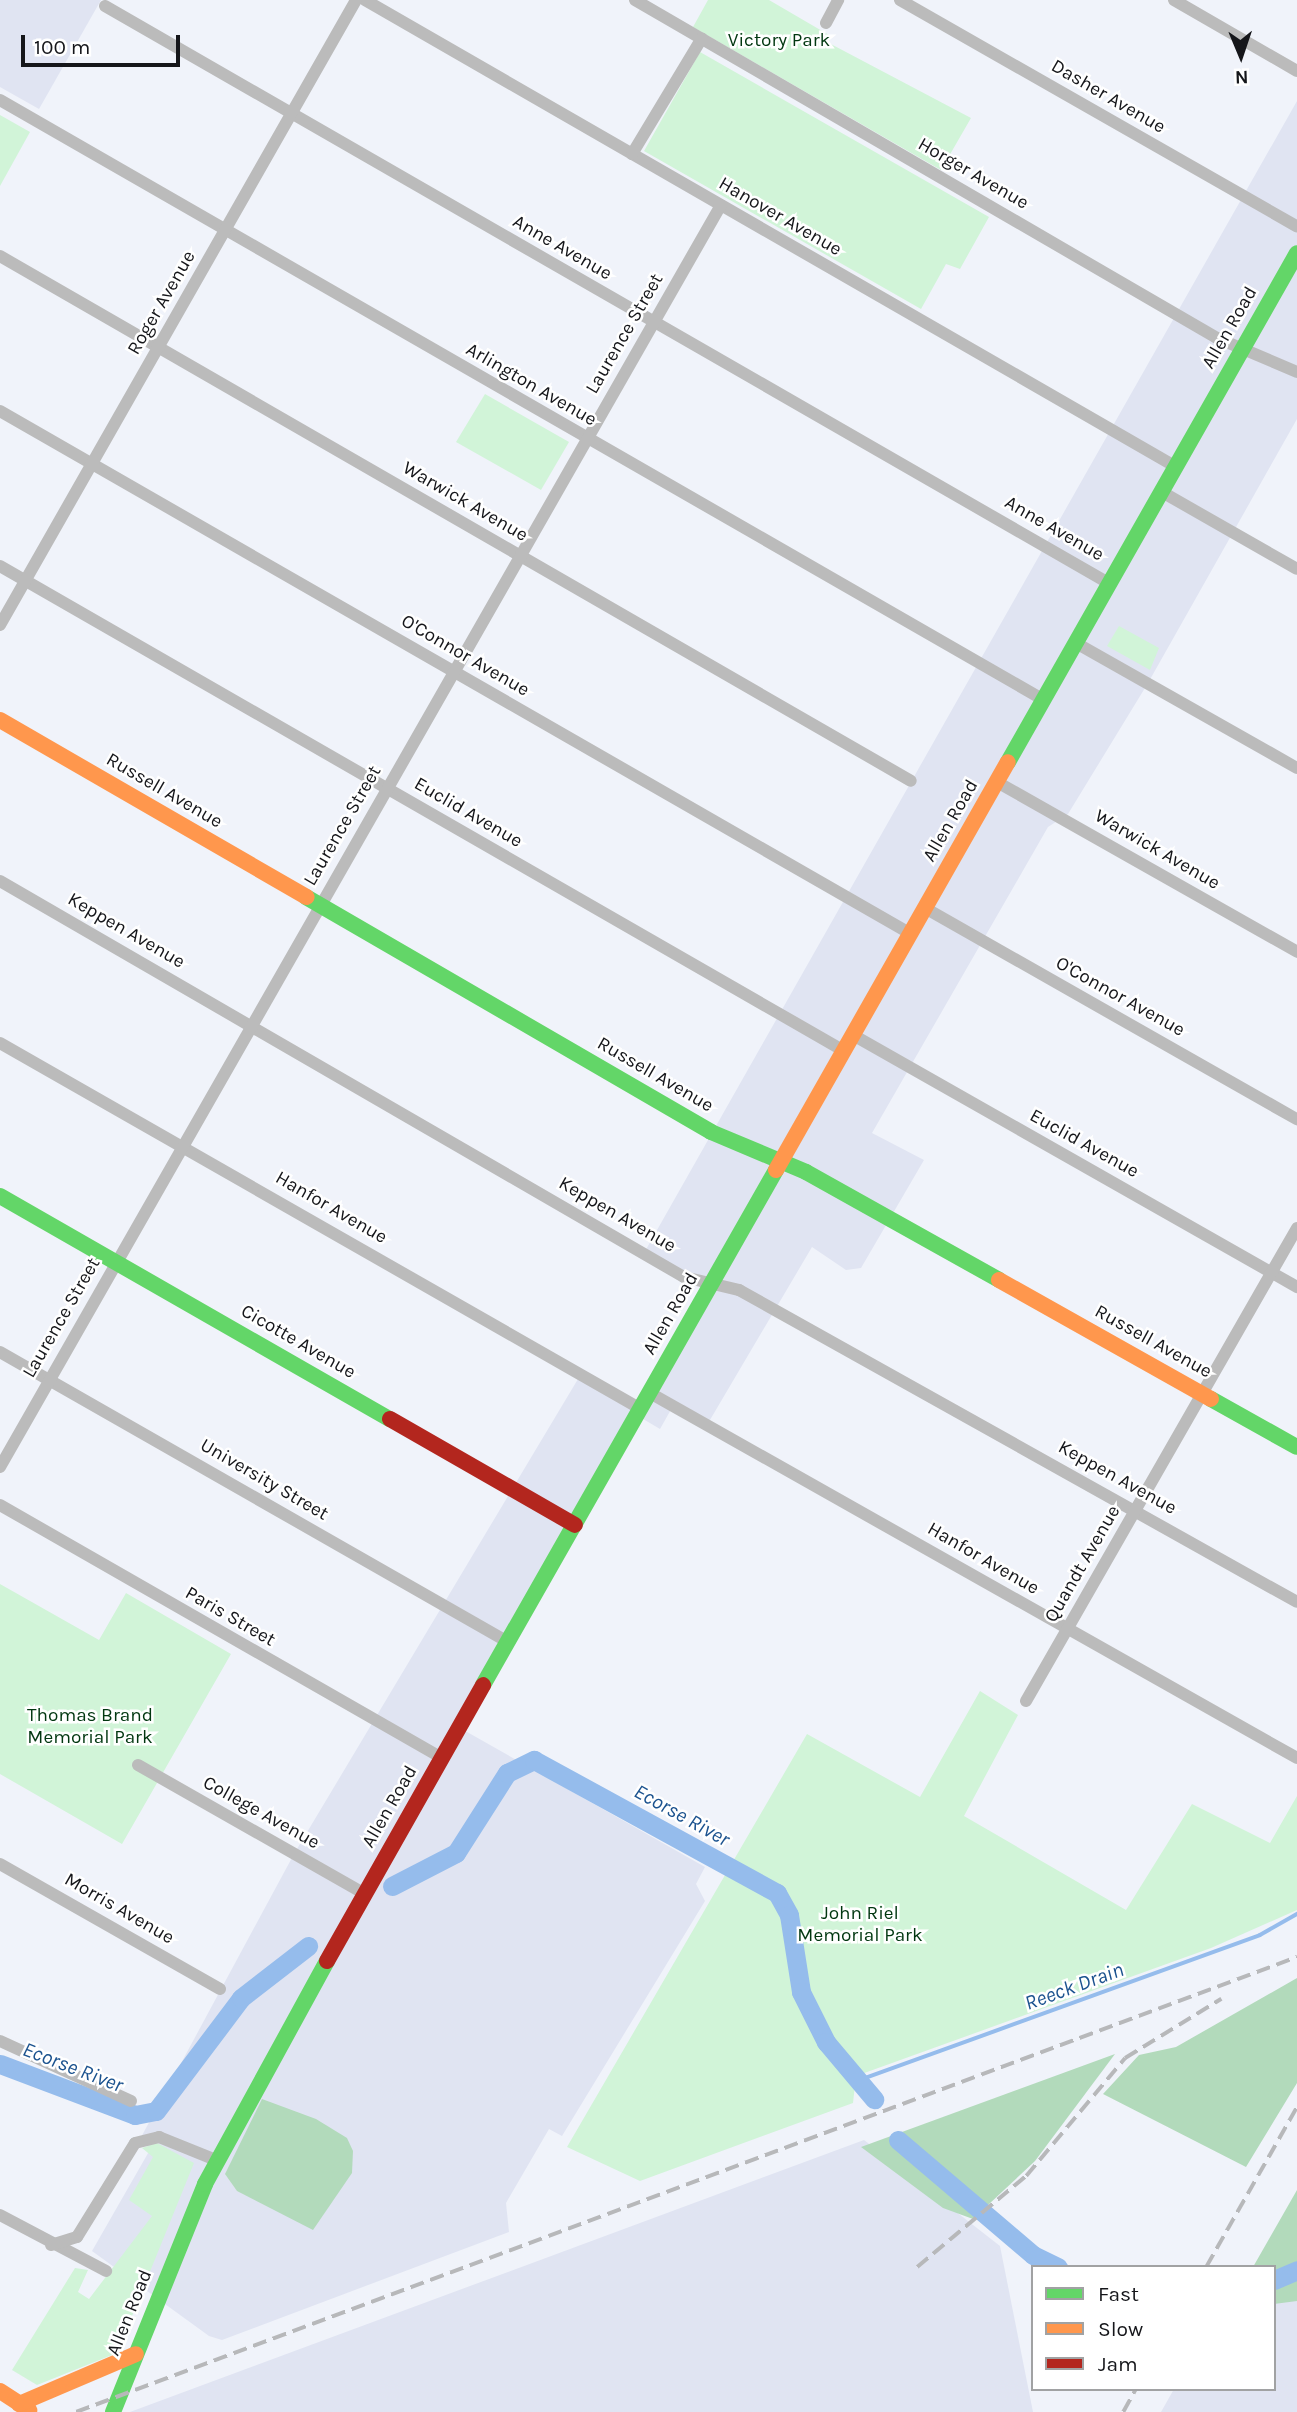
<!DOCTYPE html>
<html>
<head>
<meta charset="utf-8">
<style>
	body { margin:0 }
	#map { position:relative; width:1297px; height:2412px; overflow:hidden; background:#f0f3fa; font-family:Karla,sans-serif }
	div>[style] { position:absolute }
	.built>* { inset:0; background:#e0e4f2 }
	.green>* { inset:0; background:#d1f4d8 }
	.forest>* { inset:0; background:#b2dabb }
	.stream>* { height:3.5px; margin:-1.75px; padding:0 1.75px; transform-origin:1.75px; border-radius:1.75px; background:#95bcec }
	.river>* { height:19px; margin:-9.5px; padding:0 9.5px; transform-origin:9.5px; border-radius:9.5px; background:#95bcec }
	.street>* { height:12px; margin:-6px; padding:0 6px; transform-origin:6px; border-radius:6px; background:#bbb }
	.fast>* { height:16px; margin:-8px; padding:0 8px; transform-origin:8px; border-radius:8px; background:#63d668 }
	.slow>* { height:16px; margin:-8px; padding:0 8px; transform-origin:8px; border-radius:8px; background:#ff974d }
	.jam>* { height:16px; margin:-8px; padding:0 8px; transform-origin:8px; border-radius:8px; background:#b3261e }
	.rail>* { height:3.5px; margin-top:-1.75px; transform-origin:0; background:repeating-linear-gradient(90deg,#b7b8ba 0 14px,transparent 0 21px) }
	span { translate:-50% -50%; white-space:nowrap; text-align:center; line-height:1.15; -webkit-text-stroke:5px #fff; paint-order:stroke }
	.park-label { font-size:19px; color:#013710 }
	.street-label { font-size:19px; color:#15161a }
	.water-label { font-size:21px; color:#1c538f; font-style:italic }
	.legend { position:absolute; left:1031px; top:2265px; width:245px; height:126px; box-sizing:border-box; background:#fff; border:2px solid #a1a2a3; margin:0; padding:9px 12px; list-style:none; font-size:21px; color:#15161a }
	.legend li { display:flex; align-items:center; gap:14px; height:35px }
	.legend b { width:35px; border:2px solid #a1a2a3 }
	.north { position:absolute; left:1206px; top:21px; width:70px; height:70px; -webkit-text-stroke:5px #fff; paint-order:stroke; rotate:178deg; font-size:19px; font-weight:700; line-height:28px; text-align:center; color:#15161a }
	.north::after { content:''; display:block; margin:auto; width:24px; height:32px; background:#15161a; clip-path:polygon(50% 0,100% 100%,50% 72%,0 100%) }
	.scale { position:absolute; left:21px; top:35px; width:159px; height:32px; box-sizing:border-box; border:4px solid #15161a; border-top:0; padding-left:9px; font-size:21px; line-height:24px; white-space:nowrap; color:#15161a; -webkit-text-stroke:5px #fff; paint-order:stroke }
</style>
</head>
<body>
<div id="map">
	<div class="built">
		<i style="clip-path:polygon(0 0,101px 0,39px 109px,0 87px)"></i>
		<i style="clip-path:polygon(1297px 101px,1297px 419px,1148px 683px,1068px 814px,1048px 827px,872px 1133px,924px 1160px,861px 1268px,846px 1270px,812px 1247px,707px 1425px,673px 1406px,660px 1429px,638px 1416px,460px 1728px,705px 1867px,696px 1884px,705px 1901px,562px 2136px,549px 2129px,506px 2203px,509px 2232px,222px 2340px,209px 2336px,92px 2251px,151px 2148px,139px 2141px,294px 1854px,581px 1374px,641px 1409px,712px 1284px,644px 1253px)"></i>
		<i style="clip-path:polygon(864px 2140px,1000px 2246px,1033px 2412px,130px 2412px)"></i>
		<i style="clip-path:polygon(1297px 2287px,1297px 2412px,1161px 2412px,1174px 2389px,1274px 2389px,1274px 2296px)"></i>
	</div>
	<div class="green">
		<i style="clip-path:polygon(708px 0,769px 0,829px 35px,822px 49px,827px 42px,971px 118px,941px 170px,693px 27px)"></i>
		<i style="clip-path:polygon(700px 52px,989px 217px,960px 269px,946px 264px,921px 309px,644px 151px)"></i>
		<i style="clip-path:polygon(0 115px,30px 132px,0 186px)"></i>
		<i style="clip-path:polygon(485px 394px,569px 442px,541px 490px,456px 442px)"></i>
		<i style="clip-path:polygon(1119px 626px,1159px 648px,1150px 670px,1107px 646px)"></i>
		<i style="clip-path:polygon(0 1584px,99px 1640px,126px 1593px,231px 1654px,122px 1844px,0 1774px)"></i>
		<i style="clip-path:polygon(980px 1691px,1018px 1715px,964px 1816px,1126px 1910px,1192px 1804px,1270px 1843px,1297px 1796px,1297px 1910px,1211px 1948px,856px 2076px,853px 2103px,640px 2181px,567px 2147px,807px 1734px,920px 1797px)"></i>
		<i style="clip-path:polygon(157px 2143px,194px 2163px,117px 2353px,37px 2385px,12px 2370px,75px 2268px,88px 2270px,78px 2292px,89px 2299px,152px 2216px,129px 2200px,153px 2157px,142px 2148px)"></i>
	</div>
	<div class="forest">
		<i style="clip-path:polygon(1297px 1978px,1297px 2083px,1246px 2167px,1103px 2094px,1139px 2055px,1176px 2047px)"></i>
		<i style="clip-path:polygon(1115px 2054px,1035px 2161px,973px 2219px,943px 2208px,861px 2147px)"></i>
		<i style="clip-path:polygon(262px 2099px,316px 2119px,347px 2138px,353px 2151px,352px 2173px,313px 2230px,237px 2191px,225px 2174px)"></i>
		<i style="clip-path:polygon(1297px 2190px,1297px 2301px,1274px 2304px,1274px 2267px,1253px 2267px)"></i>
	</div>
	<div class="stream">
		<i style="left:860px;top:2080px;width:425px;rotate:-19.9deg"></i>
		<i style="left:1260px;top:1935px;width:43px;rotate:-29.6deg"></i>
	</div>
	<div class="river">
		<i style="left:392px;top:1886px;width:72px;rotate:-27.3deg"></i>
		<i style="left:456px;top:1853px;width:95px;rotate:-57.5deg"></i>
		<i style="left:507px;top:1773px;width:30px;rotate:-26deg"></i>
		<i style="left:534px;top:1760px;width:277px;rotate:28.7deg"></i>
		<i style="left:777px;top:1893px;width:25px;rotate:61deg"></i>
		<i style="left:789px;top:1915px;width:78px;rotate:81.1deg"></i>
		<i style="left:801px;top:1992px;width:56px;rotate:63.4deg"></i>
		<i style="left:826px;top:2042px;width:75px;rotate:49.9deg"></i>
		<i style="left:0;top:2064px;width:144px;rotate:20.7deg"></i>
		<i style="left:135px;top:2115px;width:21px;rotate:-11deg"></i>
		<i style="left:156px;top:2111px;width:141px;rotate:-53deg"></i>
		<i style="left:241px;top:1998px;width:85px;rotate:-37.8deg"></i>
		<i style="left:898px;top:2140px;width:177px;rotate:40.4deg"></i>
		<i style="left:1033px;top:2255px;width:28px;rotate:26deg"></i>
		<i style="left:1274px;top:2280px;width:25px;rotate:-23deg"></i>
	</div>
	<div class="street">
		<i style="left:365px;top:0;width:936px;rotate:29.93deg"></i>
		<i style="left:635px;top:0;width:673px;rotate:30.15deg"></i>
		<i style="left:1217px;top:338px;width:87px;rotate:23deg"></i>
		<i style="left:900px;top:0;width:457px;rotate:29.7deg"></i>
		<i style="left:1174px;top:0;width:142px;rotate:30deg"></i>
		<i style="left:105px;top:6px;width:1159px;rotate:29.9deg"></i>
		<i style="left:826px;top:23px;width:26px;rotate:-62deg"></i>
		<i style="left:0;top:100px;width:1204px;rotate:29.89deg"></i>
		<i style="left:632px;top:154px;width:135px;rotate:-58.9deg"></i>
		<i style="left:0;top:256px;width:1051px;rotate:29.95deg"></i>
		<i style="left:0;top:411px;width:1050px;rotate:29.86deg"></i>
		<i style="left:1162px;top:492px;width:155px;rotate:29.7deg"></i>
		<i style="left:0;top:566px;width:973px;rotate:29.88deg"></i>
		<i style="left:0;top:625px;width:719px;rotate:-60.33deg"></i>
		<i style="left:1076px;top:643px;width:254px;rotate:29.5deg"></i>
		<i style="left:997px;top:782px;width:345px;rotate:29.5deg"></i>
		<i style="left:0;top:881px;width:790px;rotate:30.07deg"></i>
		<i style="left:684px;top:1277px;width:57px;rotate:13.3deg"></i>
		<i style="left:739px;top:1290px;width:639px;rotate:29.21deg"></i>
		<i style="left:925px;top:908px;width:428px;rotate:29.6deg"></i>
		<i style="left:853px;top:1035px;width:511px;rotate:29.58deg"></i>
		<i style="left:0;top:1043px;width:738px;rotate:29.73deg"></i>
		<i style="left:0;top:1352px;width:585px;rotate:29.72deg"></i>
		<i style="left:650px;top:1393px;width:743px;rotate:29.43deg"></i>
		<i style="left:0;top:1467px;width:1453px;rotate:-60.26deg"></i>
		<i style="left:0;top:1505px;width:509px;rotate:29.79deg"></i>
		<i style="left:1026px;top:1701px;width:545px;rotate:-60.19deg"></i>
		<i style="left:138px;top:1765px;width:261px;rotate:29.6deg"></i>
		<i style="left:0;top:1864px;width:253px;rotate:29.6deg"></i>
		<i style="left:0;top:2041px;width:144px;rotate:24.6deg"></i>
		<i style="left:0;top:2215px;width:120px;rotate:27.8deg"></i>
		<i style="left:51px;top:2245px;width:27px;rotate:-17deg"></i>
		<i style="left:77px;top:2237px;width:110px;rotate:-58.3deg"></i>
		<i style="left:135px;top:2143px;width:25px;rotate:-14deg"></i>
		<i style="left:159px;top:2137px;width:61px;rotate:22deg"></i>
	</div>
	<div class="fast">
		<i style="left:1008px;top:762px;width:585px;rotate:-60.41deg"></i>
		<i style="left:306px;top:897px;width:468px;rotate:30.1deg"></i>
		<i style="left:711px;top:1132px;width:103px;rotate:22.8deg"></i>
		<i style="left:806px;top:1172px;width:221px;rotate:29.2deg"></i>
		<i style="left:0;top:1196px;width:449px;rotate:29.8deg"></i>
		<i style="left:1211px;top:1399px;width:98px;rotate:29.2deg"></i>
		<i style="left:483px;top:1685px;width:593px;rotate:-60.36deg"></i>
		<i style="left:113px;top:2412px;width:246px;rotate:-68deg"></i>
		<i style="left:205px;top:2184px;width:254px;rotate:-61.3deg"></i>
	</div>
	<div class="slow">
		<i style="left:0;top:720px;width:354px;rotate:30deg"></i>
		<i style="left:776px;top:1170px;width:469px;rotate:-60.4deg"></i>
		<i style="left:999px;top:1280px;width:243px;rotate:29.3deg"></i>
		<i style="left:0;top:2391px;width:35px;rotate:33deg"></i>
		<i style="left:19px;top:2404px;width:127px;rotate:-23.1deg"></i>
	</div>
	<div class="jam">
		<i style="left:390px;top:1419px;width:213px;rotate:29.8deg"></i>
		<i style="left:327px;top:1961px;width:317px;rotate:-60.5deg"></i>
	</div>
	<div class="rail">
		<i style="left:917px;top:2267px;width:142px;rotate:-39.9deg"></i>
		<i style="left:1026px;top:2176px;width:154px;rotate:-50deg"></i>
		<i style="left:1125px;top:2058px;width:113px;rotate:-31.6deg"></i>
		<i style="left:1206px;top:2267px;width:184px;rotate:-60.4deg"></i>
		<i style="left:76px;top:2412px;width:1303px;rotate:-20.44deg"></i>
		<i style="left:1123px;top:2412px;width:26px;rotate:-61deg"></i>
	</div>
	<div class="park-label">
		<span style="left:779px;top:41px">Victory Park</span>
		<span style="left:90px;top:1727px">Thomas Brand<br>Memorial Park</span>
		<span style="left:860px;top:1925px">John Riel<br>Memorial Park</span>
	</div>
	<div class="street-label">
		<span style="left:1108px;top:97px;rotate:30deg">Dasher Avenue</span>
		<span style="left:973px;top:174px;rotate:30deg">Horger Avenue</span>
		<span style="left:780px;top:217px;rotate:30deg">Hanover Avenue</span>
		<span style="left:562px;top:248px;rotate:30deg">Anne Avenue</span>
		<span style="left:162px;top:303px;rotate:-60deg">Roger Avenue</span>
		<span style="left:1230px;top:328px;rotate:-60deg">Allen Road</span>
		<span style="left:625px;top:334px;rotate:-60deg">Laurence Street</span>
		<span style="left:531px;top:385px;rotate:30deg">Arlington Avenue</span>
		<span style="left:465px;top:502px;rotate:30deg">Warwick Avenue</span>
		<span style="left:1054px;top:529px;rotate:30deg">Anne Avenue</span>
		<span style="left:465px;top:656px;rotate:30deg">O'Connor Avenue</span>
		<span style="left:164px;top:791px;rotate:30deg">Russell Avenue</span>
		<span style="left:468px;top:813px;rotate:30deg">Euclid Avenue</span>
		<span style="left:951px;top:821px;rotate:-60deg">Allen Road</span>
		<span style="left:343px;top:826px;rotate:-60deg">Laurence Street</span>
		<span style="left:1157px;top:850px;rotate:30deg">Warwick Avenue</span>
		<span style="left:126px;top:931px;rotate:30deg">Keppen Avenue</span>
		<span style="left:1120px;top:997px;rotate:29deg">O'Connor Avenue</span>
		<span style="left:655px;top:1075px;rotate:30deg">Russell Avenue</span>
		<span style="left:1084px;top:1144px;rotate:29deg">Euclid Avenue</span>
		<span style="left:331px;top:1208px;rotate:30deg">Hanfor Avenue</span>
		<span style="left:617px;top:1215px;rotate:30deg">Keppen Avenue</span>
		<span style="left:671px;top:1314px;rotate:-60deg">Allen Road</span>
		<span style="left:62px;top:1318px;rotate:-60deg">Laurence Street</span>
		<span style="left:298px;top:1342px;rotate:30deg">Cicotte Avenue</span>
		<span style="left:1153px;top:1342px;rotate:29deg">Russell Avenue</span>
		<span style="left:1117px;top:1478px;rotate:29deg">Keppen Avenue</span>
		<span style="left:264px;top:1480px;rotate:30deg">University Street</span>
		<span style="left:983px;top:1559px;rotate:30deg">Hanfor Avenue</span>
		<span style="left:1083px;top:1564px;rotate:-60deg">Quandt Avenue</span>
		<span style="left:230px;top:1617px;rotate:30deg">Paris Street</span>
		<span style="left:390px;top:1807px;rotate:-60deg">Allen Road</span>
		<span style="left:261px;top:1813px;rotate:29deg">College Avenue</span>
		<span style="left:119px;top:1909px;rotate:30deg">Morris Avenue</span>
		<span style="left:130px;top:2313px;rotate:-68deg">Allen Road</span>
	</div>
	<div class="water-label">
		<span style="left:682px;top:1815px;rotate:29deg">Ecorse River</span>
		<span style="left:1074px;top:1986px;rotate:-20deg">Reeck Drain</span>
		<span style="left:73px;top:2067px;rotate:21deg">Ecorse River</span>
	</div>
	<ul class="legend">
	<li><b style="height:9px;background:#63d668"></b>Fast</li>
	<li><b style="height:9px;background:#ff974d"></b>Slow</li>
	<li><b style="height:9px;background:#b3261e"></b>Jam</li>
	</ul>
	<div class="north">N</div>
	<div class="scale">100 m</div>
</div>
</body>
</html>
